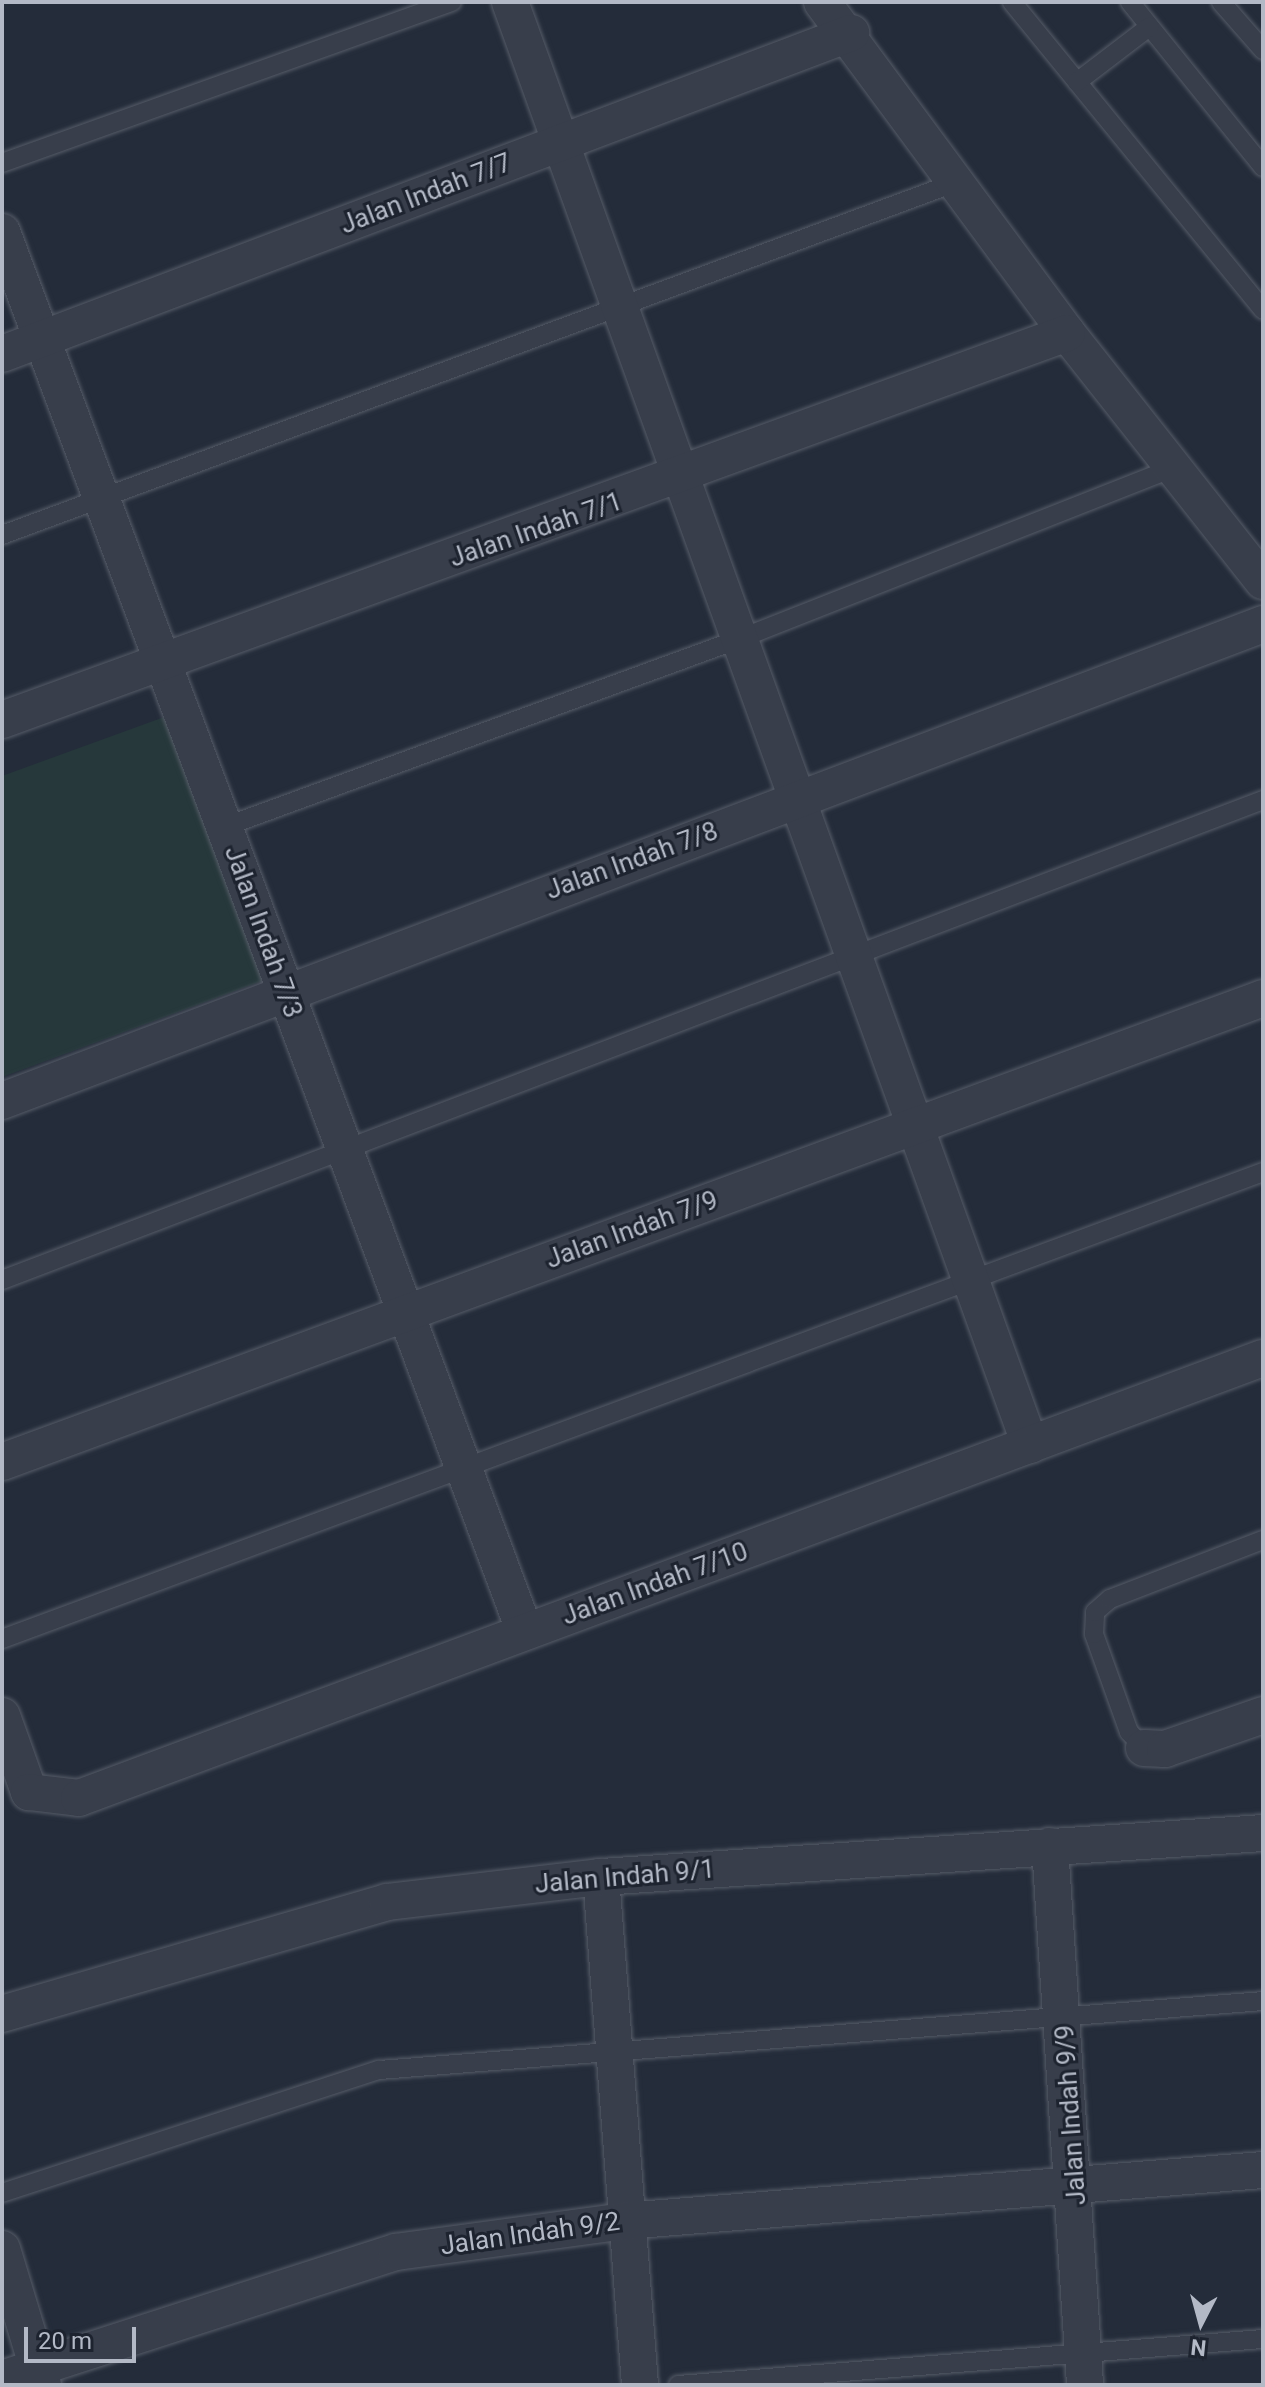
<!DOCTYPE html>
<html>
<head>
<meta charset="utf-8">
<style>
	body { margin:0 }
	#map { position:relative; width:1265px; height:2387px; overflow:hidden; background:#242c3a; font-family:Roboto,sans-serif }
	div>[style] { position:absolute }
	.green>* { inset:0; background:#26383b }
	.roads { filter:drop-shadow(0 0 2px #565c68) drop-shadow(0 0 2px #565c68) }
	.service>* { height:18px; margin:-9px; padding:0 9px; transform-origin:9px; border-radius:9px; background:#383e4b }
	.minor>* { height:36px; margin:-18px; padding:0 18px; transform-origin:18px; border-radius:18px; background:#383e4b }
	span { translate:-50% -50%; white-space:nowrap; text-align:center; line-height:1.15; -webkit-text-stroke:6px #1d232f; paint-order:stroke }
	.street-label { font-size:26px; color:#b3b9c6 }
	.frame { position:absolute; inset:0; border:4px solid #b3b9c6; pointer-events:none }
	.north { position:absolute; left:1161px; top:2283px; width:80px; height:80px; -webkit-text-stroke:6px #1d232f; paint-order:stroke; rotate:186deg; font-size:22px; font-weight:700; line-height:32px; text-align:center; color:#b3b9c6 }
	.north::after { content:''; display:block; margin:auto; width:28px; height:36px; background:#b3b9c6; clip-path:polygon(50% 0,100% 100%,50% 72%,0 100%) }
	.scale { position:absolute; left:24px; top:2327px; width:112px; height:36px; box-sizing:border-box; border:4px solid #b3b9c6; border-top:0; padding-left:10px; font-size:24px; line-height:28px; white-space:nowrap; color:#b3b9c6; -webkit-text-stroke:6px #1d232f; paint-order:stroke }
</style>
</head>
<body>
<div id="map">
	<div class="green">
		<i style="clip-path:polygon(167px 716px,265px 980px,2px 1077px,2px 776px)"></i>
	</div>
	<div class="roads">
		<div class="service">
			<i style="left:1012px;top:2px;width:397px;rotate:50.8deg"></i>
			<i style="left:1130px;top:2px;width:212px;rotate:51.1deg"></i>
			<i style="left:1221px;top:2px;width:64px;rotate:48.8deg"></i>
			<i style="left:1077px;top:82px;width:91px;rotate:-37.4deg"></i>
			<i style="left:2px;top:163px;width:478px;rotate:-19.7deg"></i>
			<i style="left:2px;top:535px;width:1018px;rotate:-20.29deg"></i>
			<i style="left:224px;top:827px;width:548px;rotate:-20.05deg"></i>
			<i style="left:739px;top:639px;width:466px;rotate:-21.5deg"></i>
			<i style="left:2px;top:1280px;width:1349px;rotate:-20.84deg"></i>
			<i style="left:2px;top:1639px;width:1345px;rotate:-20.32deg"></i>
			<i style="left:1144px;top:1748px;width:22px;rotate:-133deg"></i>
			<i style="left:1129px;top:1732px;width:104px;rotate:-109.7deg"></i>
			<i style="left:1094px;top:1634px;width:22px;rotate:-87deg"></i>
			<i style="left:1095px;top:1612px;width:20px;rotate:-41deg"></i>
			<i style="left:1110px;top:1599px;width:164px;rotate:-21.1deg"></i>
			<i style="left:2px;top:2193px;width:397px;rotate:-18.1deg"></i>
			<i style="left:379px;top:2070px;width:887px;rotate:-4.46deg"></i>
			<i style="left:678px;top:2385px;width:587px;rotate:-4.5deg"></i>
		</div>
		<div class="minor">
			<i style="left:510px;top:2px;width:1534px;rotate:70.18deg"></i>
			<i style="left:822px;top:2px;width:412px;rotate:53.5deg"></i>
			<i style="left:1067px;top:333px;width:316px;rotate:51.7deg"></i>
			<i style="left:2px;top:232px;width:1494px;rotate:69.52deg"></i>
			<i style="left:2px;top:354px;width:908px;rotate:-20.71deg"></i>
			<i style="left:2px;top:720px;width:1133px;rotate:-19.97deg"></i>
			<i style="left:2px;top:1101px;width:1348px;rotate:-20.72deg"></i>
			<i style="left:2px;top:1462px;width:1344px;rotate:-20.2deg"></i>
			<i style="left:2px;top:1716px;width:81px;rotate:70.4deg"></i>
			<i style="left:29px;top:1792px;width:50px;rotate:6.8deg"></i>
			<i style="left:79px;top:1798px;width:1263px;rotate:-20.39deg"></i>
			<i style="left:1144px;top:1748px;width:21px;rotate:3deg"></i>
			<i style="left:1165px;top:1749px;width:104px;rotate:-19.1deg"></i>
			<i style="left:1050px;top:1846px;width:540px;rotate:86.28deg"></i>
			<i style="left:601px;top:1877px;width:509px;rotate:85.61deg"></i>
			<i style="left:2px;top:2014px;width:401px;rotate:-16.2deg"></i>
			<i style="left:387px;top:1902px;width:215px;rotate:-6.7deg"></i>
			<i style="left:601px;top:1877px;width:663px;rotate:-3.8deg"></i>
			<i style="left:2px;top:2249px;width:142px;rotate:73.2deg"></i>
			<i style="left:2px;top:2379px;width:414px;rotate:-17.9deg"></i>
			<i style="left:396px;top:2252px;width:231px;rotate:-7.7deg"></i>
			<i style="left:625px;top:2221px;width:640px;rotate:-4.57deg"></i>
		</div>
	</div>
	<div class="street-label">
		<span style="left:426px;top:194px;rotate:-21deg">Jalan Indah 7/7</span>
		<span style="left:536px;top:530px;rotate:-19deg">Jalan Indah 7/1</span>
		<span style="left:632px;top:861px;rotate:-20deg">Jalan Indah 7/8</span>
		<span style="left:263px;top:932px;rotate:70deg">Jalan Indah 7/3</span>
		<span style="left:632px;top:1230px;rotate:-20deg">Jalan Indah 7/9</span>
		<span style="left:655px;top:1584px;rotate:-20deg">Jalan Indah 7/10</span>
		<span style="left:625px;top:1877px;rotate:-5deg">Jalan Indah 9/1</span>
		<span style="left:1071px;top:2115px;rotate:-94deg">Jalan Indah 9/9</span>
		<span style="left:530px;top:2234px;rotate:-8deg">Jalan Indah 9/2</span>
	</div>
	<div class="frame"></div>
	<div class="north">N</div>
	<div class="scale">20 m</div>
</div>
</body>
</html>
